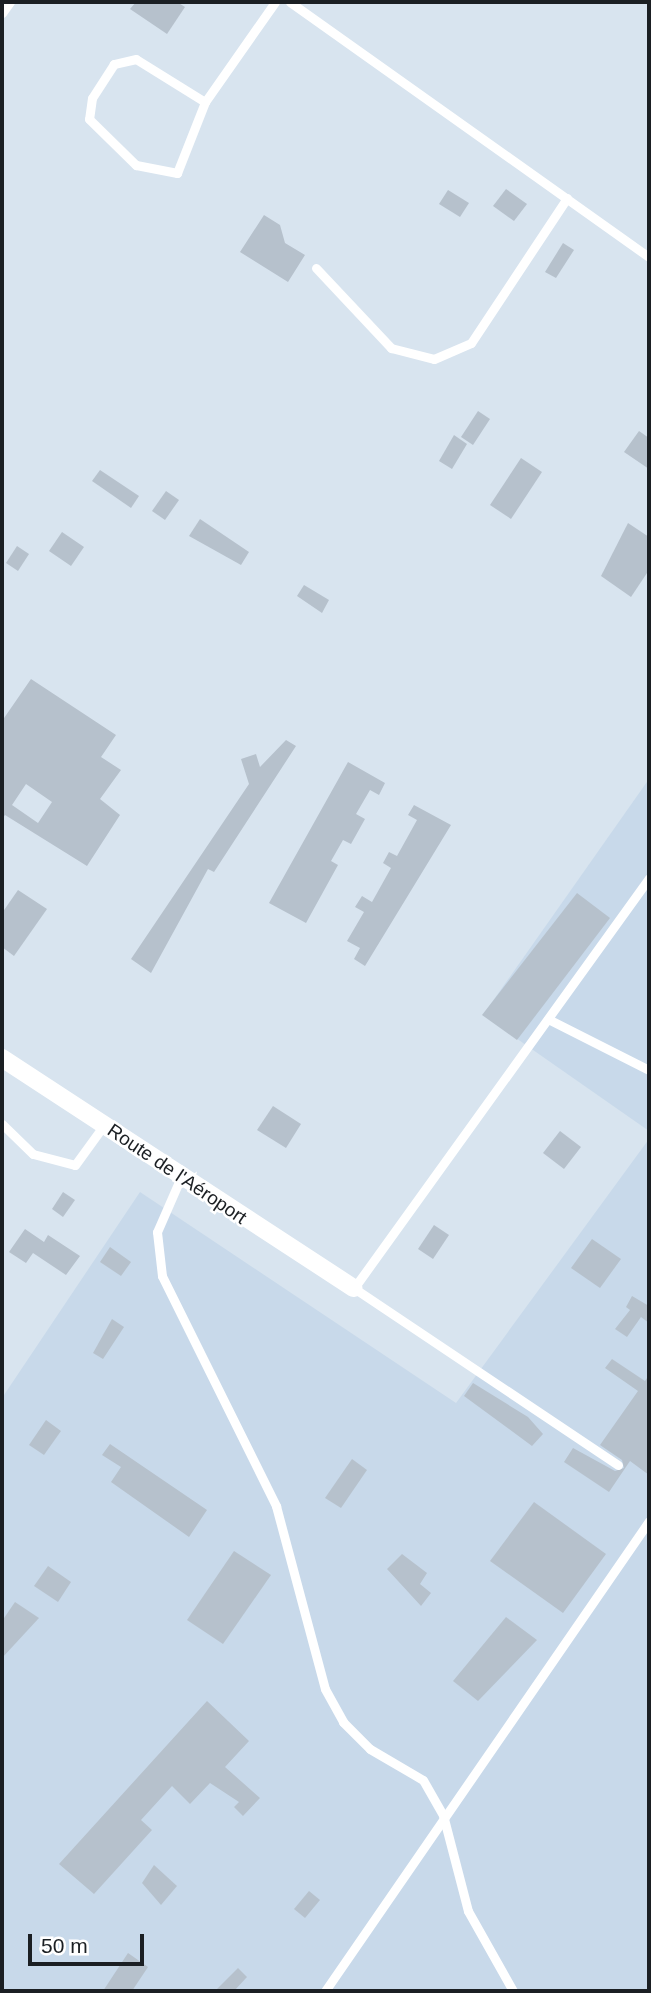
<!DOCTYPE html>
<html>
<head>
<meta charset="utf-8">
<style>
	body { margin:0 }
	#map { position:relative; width:651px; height:1993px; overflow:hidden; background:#d8e4ef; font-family:Arial,sans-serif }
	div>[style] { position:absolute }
	.built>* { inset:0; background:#c8d9ea }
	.building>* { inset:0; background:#b6c1cc }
	.lane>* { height:9px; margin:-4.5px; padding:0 4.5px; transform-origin:4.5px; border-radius:4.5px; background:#fff }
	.street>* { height:18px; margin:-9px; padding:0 9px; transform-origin:9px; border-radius:9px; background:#fff }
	span { translate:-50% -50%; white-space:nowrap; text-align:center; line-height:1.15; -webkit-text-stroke:5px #fff; paint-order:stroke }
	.street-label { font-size:19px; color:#1b1f23 }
	.frame { position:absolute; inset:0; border:4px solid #1b1f23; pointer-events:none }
	.scale { position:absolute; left:28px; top:1934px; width:116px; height:32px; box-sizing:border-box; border:4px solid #1b1f23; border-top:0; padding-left:9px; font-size:21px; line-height:24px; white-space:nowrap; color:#1b1f23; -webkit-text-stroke:5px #fff; paint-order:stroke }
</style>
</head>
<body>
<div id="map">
	<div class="built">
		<i style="clip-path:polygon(649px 779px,649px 1131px,483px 1015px)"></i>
		<i style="clip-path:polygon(649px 1139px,649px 1991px,2px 1991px,2px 1398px,140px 1192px,456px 1403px)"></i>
	</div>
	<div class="building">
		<i style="clip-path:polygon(136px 2px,177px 2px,185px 7px,167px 34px,130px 9px)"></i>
		<i style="clip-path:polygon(506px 189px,527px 204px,514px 221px,493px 206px)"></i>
		<i style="clip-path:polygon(448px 190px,469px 203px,460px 217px,439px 204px)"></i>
		<i style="clip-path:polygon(264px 215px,280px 225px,285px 243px,305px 255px,288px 282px,240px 252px)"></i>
		<i style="clip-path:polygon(563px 243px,574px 250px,556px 278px,545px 272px)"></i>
		<i style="clip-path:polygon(478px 411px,490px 419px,473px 445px,461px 437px)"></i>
		<i style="clip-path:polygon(639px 431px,649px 438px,649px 469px,624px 452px)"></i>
		<i style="clip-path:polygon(454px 435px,467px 444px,452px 469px,439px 461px)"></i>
		<i style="clip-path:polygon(521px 458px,542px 472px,511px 519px,490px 505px)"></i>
		<i style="clip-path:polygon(100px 470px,139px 496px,131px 508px,92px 481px)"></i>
		<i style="clip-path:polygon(166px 491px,179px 500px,165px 520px,152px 511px)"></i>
		<i style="clip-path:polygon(200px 519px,249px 552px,241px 565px,189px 536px)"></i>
		<i style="clip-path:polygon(628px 523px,649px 537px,649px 570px,631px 597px,601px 576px)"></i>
		<i style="clip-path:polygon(62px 532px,84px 547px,71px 566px,49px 551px)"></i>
		<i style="clip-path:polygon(17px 546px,29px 554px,18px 571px,6px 563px)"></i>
		<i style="clip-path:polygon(304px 585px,329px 600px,322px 613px,297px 596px)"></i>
		<i style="clip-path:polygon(evenodd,31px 679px,116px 735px,101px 757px,121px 770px,100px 799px,120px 815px,87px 866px,5px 815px,2px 819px,2px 721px,31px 679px,26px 784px,52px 802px,38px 823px,12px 805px,26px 784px)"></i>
		<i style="clip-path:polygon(286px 740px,296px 746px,214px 872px,208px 869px,151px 973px,131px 959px,249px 784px,241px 759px,256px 754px,260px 767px)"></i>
		<i style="clip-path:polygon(348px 762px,385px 783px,379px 795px,370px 790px,356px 814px,365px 819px,351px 844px,343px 840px,331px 861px,338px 865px,306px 923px,269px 903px)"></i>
		<i style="clip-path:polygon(414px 805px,451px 825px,365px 966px,354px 959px,360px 948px,347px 941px,364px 912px,355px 907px,362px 896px,372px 902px,391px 868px,383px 863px,389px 852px,397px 856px,417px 820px,408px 815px)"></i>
		<i style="clip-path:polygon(18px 890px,47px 909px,14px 956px,2px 947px,2px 913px)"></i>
		<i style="clip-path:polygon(577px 893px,610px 918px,517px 1040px,482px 1015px)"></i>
		<i style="clip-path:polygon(273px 1106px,301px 1124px,286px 1148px,257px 1130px)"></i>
		<i style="clip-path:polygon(560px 1131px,581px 1147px,564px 1169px,543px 1153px)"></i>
		<i style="clip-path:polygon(63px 1192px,75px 1200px,63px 1217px,52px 1209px)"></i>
		<i style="clip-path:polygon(434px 1225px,449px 1235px,433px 1259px,418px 1249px)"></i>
		<i style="clip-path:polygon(25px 1229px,44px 1242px,48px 1235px,80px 1256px,66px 1275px,33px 1253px,26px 1263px,9px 1252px)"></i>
		<i style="clip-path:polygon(592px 1239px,621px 1259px,600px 1288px,571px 1268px)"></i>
		<i style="clip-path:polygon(110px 1247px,131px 1262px,121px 1276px,100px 1262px)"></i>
		<i style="clip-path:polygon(632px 1296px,649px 1306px,649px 1323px,641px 1317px,627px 1337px,615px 1329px,630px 1310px,626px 1307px)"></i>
		<i style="clip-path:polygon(112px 1319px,124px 1327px,103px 1359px,93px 1353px)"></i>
		<i style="clip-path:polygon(612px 1359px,645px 1381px,649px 1375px,649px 1475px,630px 1461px,609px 1492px,564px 1462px,573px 1448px,615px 1471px,624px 1468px,622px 1460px,600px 1445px,638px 1391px,605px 1368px)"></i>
		<i style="clip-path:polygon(473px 1383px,528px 1417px,543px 1434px,532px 1446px,464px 1396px)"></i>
		<i style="clip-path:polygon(46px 1420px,61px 1431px,44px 1455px,29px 1445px)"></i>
		<i style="clip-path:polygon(110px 1444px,207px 1510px,189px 1537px,111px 1482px,121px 1467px,102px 1455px)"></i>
		<i style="clip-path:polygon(352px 1459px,367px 1470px,341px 1508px,325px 1498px)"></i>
		<i style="clip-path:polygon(534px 1502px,606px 1554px,563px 1613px,490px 1561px)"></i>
		<i style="clip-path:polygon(234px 1551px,271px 1575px,223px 1644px,187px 1620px)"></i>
		<i style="clip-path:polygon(402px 1554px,427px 1573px,420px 1584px,431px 1593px,421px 1606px,387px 1569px)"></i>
		<i style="clip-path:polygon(48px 1566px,71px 1582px,58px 1602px,34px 1586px)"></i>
		<i style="clip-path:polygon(15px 1602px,39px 1618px,2px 1658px,2px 1621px)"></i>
		<i style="clip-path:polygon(506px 1617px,537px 1640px,478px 1701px,453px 1681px)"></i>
		<i style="clip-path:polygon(207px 1701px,249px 1741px,225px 1767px,260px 1798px,243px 1816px,234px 1807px,239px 1802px,210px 1783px,190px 1804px,172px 1786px,141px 1820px,152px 1830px,94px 1894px,59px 1864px)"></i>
		<i style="clip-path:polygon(154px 1865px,177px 1886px,161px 1905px,142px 1883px)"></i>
		<i style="clip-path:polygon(309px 1891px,320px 1900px,305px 1918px,294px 1909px)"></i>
		<i style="clip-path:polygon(128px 1953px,148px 1967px,132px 1991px,103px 1991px)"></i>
		<i style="clip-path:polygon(238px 1968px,247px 1977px,234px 1991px,215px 1991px)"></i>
	</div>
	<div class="lane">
		<i style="left:290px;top:2px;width:440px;rotate:35.4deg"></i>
		<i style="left:2px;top:13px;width:14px;rotate:-54deg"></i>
		<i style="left:205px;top:102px;width:81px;rotate:-148.1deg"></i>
		<i style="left:136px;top:59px;width:23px;rotate:167deg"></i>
		<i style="left:114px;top:64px;width:40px;rotate:122.9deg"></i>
		<i style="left:92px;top:98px;width:21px;rotate:98deg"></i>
		<i style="left:89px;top:119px;width:66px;rotate:44.4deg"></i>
		<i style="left:136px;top:165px;width:42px;rotate:11deg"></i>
		<i style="left:177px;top:173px;width:76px;rotate:-68.5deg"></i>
		<i style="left:205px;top:102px;width:122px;rotate:-55deg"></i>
		<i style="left:316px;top:268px;width:110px;rotate:46.8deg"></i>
		<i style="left:391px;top:348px;width:44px;rotate:14.3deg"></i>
		<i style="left:434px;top:359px;width:40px;rotate:-23.4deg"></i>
		<i style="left:471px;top:343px;width:174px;rotate:-56.5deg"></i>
		<i style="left:548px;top:1019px;width:113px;rotate:26.8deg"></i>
		<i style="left:2px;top:1124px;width:43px;rotate:44.1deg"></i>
		<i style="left:33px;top:1154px;width:43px;rotate:14.7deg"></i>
		<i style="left:75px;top:1165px;width:49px;rotate:-54.1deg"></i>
		<i style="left:181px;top:1177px;width:60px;rotate:113.6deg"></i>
		<i style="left:157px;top:1232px;width:44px;rotate:83.5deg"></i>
		<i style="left:162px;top:1276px;width:257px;rotate:63.6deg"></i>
		<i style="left:276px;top:1506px;width:189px;rotate:75deg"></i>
		<i style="left:325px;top:1689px;width:38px;rotate:61deg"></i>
		<i style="left:343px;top:1722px;width:38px;rotate:45deg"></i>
		<i style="left:370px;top:1749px;width:61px;rotate:30.3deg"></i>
		<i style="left:423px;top:1780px;width:40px;rotate:60.3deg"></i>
		<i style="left:443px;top:1815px;width:99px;rotate:75.4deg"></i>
		<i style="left:468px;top:1911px;width:92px;rotate:60.6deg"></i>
		<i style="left:618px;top:1465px;width:318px;rotate:-146.2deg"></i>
		<i style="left:354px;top:1288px;width:505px;rotate:-54.26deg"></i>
		<i style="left:325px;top:1991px;width:571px;rotate:-55.42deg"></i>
	</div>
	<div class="street">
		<i style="left:2px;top:1058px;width:420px;rotate:33.2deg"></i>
	</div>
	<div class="street-label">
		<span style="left:177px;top:1174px;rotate:34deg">Route de l'Aéroport</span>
	</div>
	<div class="frame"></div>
	<div class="scale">50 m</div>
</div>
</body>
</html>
